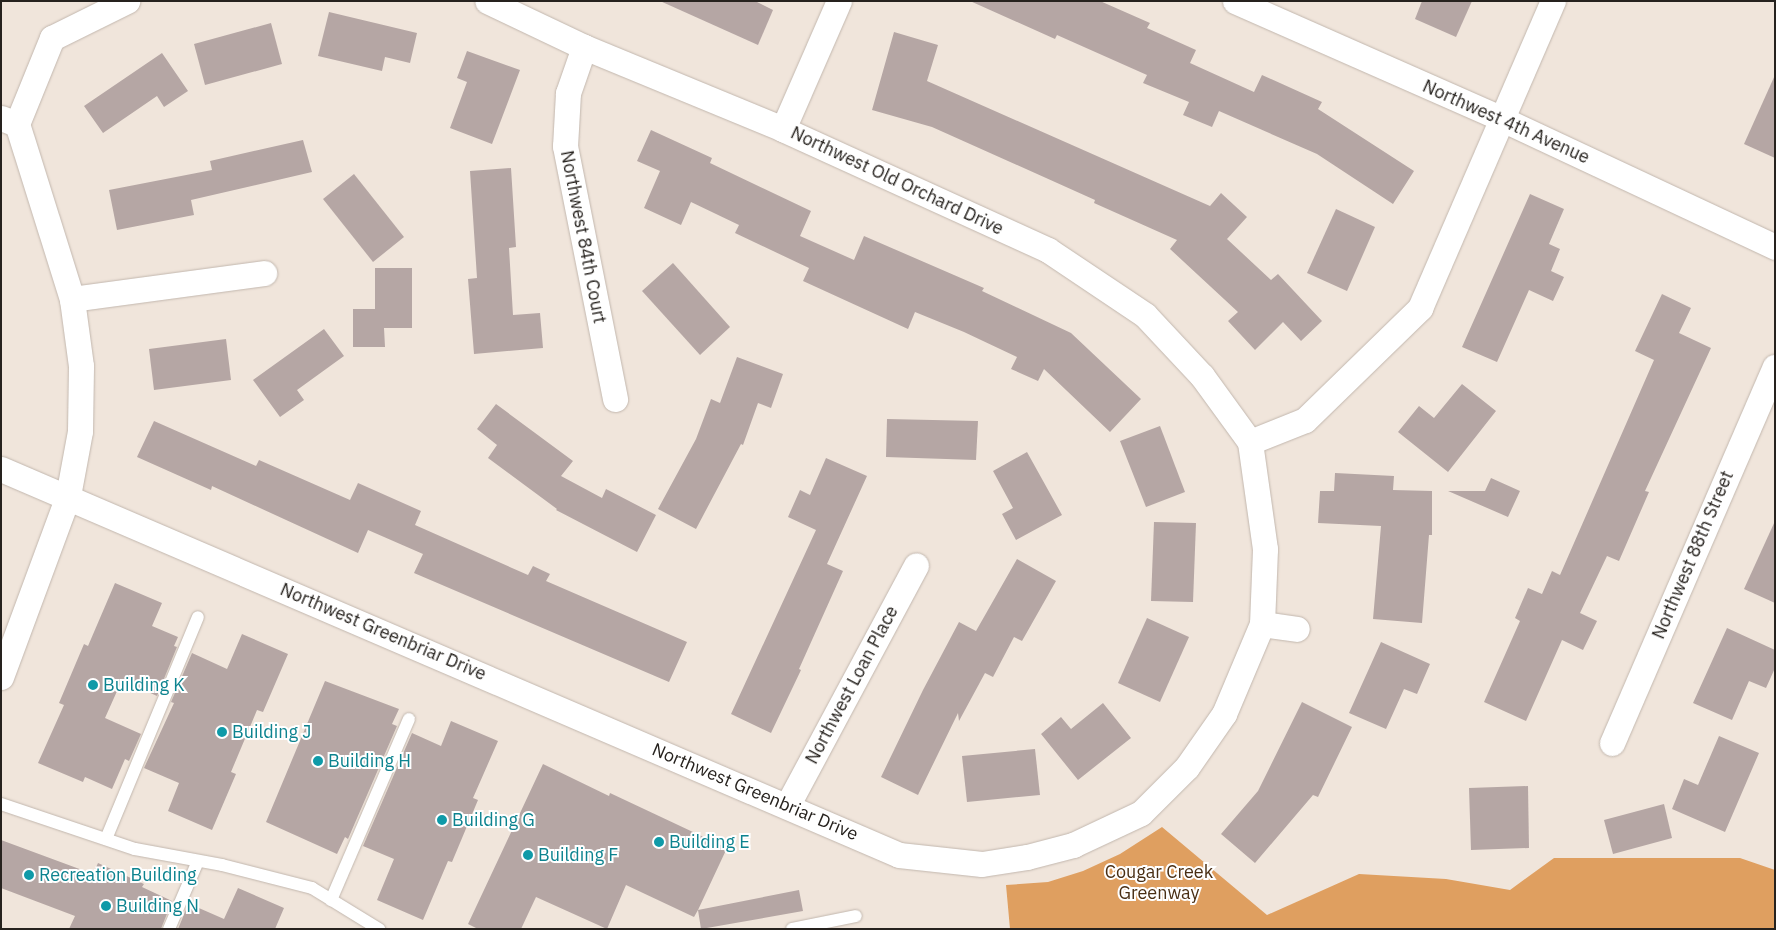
<!DOCTYPE html>
<html>
<head>
<meta charset="utf-8">
<style>
	body { margin:0 }
	#map { position:relative; width:1776px; height:930px; overflow:hidden; background:#f0e5db; font-family:"IBM Plex Sans",sans-serif }
	div>[style] { position:absolute }
	.forest>* { inset:0; background:#df9f60 }
	.building>* { inset:0; background:#b5a6a4 }
	.roads { filter:drop-shadow(0 0 1px #c2b7ae) drop-shadow(0 0 1px #c2b7ae) }
	.service>* { height:12px; margin:-6px; padding:0 6px; transform-origin:6px; border-radius:6px; background:#fff }
	.minor>* { height:25px; margin:-12.5px; padding:0 12.5px; transform-origin:12.5px; border-radius:12.5px; background:#fff }
	.dots>* { width:14px; height:14px; translate:-50% -50%; box-sizing:border-box; border:2px solid #fff; border-radius:50% }
	span { translate:-50% -50%; white-space:nowrap; text-align:center; line-height:1.15; -webkit-text-stroke:4px #fff; paint-order:stroke }
	.street-label { font-size:18px; color:#26221e }
	.culture-label { font-size:18px; color:#0d838f }
	.left { translate:0 -50%; text-align:left }
	.park-label { font-size:18px; color:#492e13 }
	.frame { position:absolute; inset:0; border:2px solid #26221e; pointer-events:none }
</style>
</head>
<body>
<div id="map">
	<div class="forest">
		<i style="clip-path:polygon(1162px 827px,1267px 915px,1359px 874px,1446px 879px,1510px 890px,1554px 858px,1740px 858px,1775px 870px,1775px 929px,1010px 929px,1006px 885px,1048px 882px,1083px 871px,1120px 854px)"></i>
	</div>
	<div class="building">
		<i style="clip-path:polygon(660px 1px,755px 1px,773px 10px,758px 45px)"></i>
		<i style="clip-path:polygon(970px 1px,1100px 1px,1150px 23px,1147px 28px,1196px 50px,1190px 63px,1254px 92px,1262px 75px,1322px 102px,1318px 109px,1414px 171px,1393px 204px,1317px 154px,1219px 111px,1212px 127px,1183px 115px,1189px 102px,1143px 83px,1147px 75px,1057px 35px,1055px 39px)"></i>
		<i style="clip-path:polygon(1422px 1px,1472px 1px,1456px 37px,1415px 19px)"></i>
		<i style="clip-path:polygon(329px 12px,417px 33px,410px 63px,385px 57px,382px 71px,318px 56px)"></i>
		<i style="clip-path:polygon(271px 23px,282px 64px,205px 85px,194px 44px)"></i>
		<i style="clip-path:polygon(894px 32px,938px 45px,927px 81px,1210px 206px,1221px 193px,1247px 217px,1227px 239px,1271px 280px,1278px 274px,1322px 321px,1301px 341px,1283px 322px,1255px 350px,1228px 321px,1238px 312px,1170px 249px,1177px 240px,1094px 203px,1095px 200px,932px 127px,872px 110px)"></i>
		<i style="clip-path:polygon(467px 51px,520px 70px,492px 144px,450px 128px,467px 82px,457px 78px)"></i>
		<i style="clip-path:polygon(162px 53px,188px 91px,164px 107px,157px 96px,103px 133px,84px 106px)"></i>
		<i style="clip-path:polygon(1775px 75px,1775px 158px,1744px 144px)"></i>
		<i style="clip-path:polygon(651px 130px,712px 158px,710px 163px,811px 211px,800px 236px,854px 260px,864px 236px,984px 288px,982px 291px,1071px 333px,1141px 399px,1110px 432px,1044px 369px,1038px 381px,1011px 369px,1017px 357px,964px 332px,915px 312px,908px 329px,803px 281px,809px 268px,735px 233px,739px 225px,691px 202px,681px 225px,644px 208px,660px 171px,637px 161px)"></i>
		<i style="clip-path:polygon(303px 140px,312px 172px,191px 200px,194px 215px,117px 230px,109px 190px,212px 170px,210px 161px)"></i>
		<i style="clip-path:polygon(511px 168px,516px 247px,509px 248px,513px 315px,540px 313px,543px 348px,474px 354px,468px 279px,477px 278px,470px 171px)"></i>
		<i style="clip-path:polygon(354px 174px,404px 237px,373px 262px,323px 199px)"></i>
		<i style="clip-path:polygon(1530px 194px,1564px 209px,1549px 244px,1560px 249px,1551px 271px,1564px 277px,1553px 301px,1529px 290px,1497px 362px,1462px 347px)"></i>
		<i style="clip-path:polygon(1336px 209px,1375px 227px,1347px 291px,1307px 273px)"></i>
		<i style="clip-path:polygon(673px 263px,730px 327px,700px 355px,642px 291px)"></i>
		<i style="clip-path:polygon(375px 268px,412px 268px,412px 328px,384px 328px,385px 347px,353px 347px,353px 309px,375px 309px)"></i>
		<i style="clip-path:polygon(1662px 294px,1691px 308px,1679px 333px,1711px 348px,1645px 491px,1649px 492px,1619px 561px,1607px 556px,1580px 613px,1597px 621px,1583px 650px,1562px 640px,1526px 721px,1484px 702px,1520px 621px,1515px 618px,1528px 588px,1542px 594px,1552px 571px,1560px 575px,1654px 360px,1635px 351px)"></i>
		<i style="clip-path:polygon(324px 329px,344px 356px,297px 390px,304px 400px,280px 417px,253px 380px)"></i>
		<i style="clip-path:polygon(226px 339px,231px 380px,154px 390px,149px 349px)"></i>
		<i style="clip-path:polygon(737px 357px,783px 374px,771px 408px,758px 403px,743px 445px,741px 444px,696px 529px,658px 509px,696px 439px,711px 399px,720px 403px)"></i>
		<i style="clip-path:polygon(1462px 384px,1496px 411px,1448px 472px,1398px 432px,1419px 406px,1434px 418px)"></i>
		<i style="clip-path:polygon(496px 404px,573px 461px,561px 476px,602px 498px,606px 489px,656px 515px,637px 552px,556px 510px,557px 509px,488px 458px,497px 445px,477px 429px)"></i>
		<i style="clip-path:polygon(887px 419px,978px 421px,976px 460px,886px 457px)"></i>
		<i style="clip-path:polygon(154px 421px,256px 466px,259px 460px,350px 500px,358px 483px,421px 511px,415px 525px,528px 575px,533px 566px,550px 574px,546px 581px,687px 642px,669px 682px,414px 573px,423px 554px,368px 530px,358px 553px,212px 486px,211px 490px,137px 457px)"></i>
		<i style="clip-path:polygon(1160px 426px,1185px 492px,1146px 507px,1120px 441px)"></i>
		<i style="clip-path:polygon(1027px 452px,1062px 515px,1016px 540px,1002px 514px,1013px 508px,993px 471px)"></i>
		<i style="clip-path:polygon(826px 458px,867px 476px,827px 564px,843px 571px,799px 669px,801px 670px,771px 733px,731px 714px,816px 530px,788px 517px,800px 490px,810px 495px)"></i>
		<i style="clip-path:polygon(1335px 473px,1394px 476px,1393px 490px,1432px 491px,1432px 535px,1429px 535px,1422px 623px,1373px 619px,1381px 526px,1318px 523px,1320px 491px,1334px 491px)"></i>
		<i style="clip-path:polygon(1491px 478px,1520px 491px,1508px 517px,1448px 491px,1485px 491px)"></i>
		<i style="clip-path:polygon(1775px 521px,1775px 603px,1744px 589px)"></i>
		<i style="clip-path:polygon(1154px 522px,1196px 523px,1193px 602px,1151px 601px)"></i>
		<i style="clip-path:polygon(1017px 559px,1056px 581px,1022px 641px,1014px 637px,993px 677px,985px 673px,959px 721px,958px 713px,918px 795px,881px 777px,923px 690px,959px 622px,976px 631px)"></i>
		<i style="clip-path:polygon(115px 583px,162px 603px,152px 626px,178px 637px,174px 646px,177px 647px,157px 696px,122px 680px,105px 718px,141px 734px,129px 761px,125px 759px,112px 789px,85px 777px,83px 782px,38px 763px,64px 705px,59px 703px,84px 644px,88px 646px)"></i>
		<i style="clip-path:polygon(1147px 618px,1189px 637px,1160px 702px,1118px 683px)"></i>
		<i style="clip-path:polygon(1727px 628px,1775px 650px,1775px 668px,1766px 688px,1749px 681px,1732px 720px,1693px 703px)"></i>
		<i style="clip-path:polygon(242px 634px,288px 654px,263px 712px,257px 710px,231px 772px,236px 774px,212px 830px,168px 811px,179px 783px,144px 768px,174px 703px,171px 702px,192px 653px,227px 669px)"></i>
		<i style="clip-path:polygon(1381px 642px,1430px 664px,1417px 694px,1404px 689px,1386px 729px,1349px 713px)"></i>
		<i style="clip-path:polygon(325px 681px,399px 709px,392px 724px,397px 726px,348px 839px,345px 837px,337px 854px,266px 822px)"></i>
		<i style="clip-path:polygon(1302px 702px,1352px 727px,1318px 797px,1313px 795px,1255px 863px,1221px 834px,1258px 791px)"></i>
		<i style="clip-path:polygon(1103px 703px,1131px 738px,1078px 780px,1041px 734px,1061px 717px,1071px 729px)"></i>
		<i style="clip-path:polygon(451px 721px,498px 741px,473px 798px,478px 800px,452px 862px,448px 861px,423px 920px,377px 900px,394px 859px,363px 846px,412px 733px,441px 746px)"></i>
		<i style="clip-path:polygon(1719px 736px,1759px 753px,1725px 832px,1672px 809px,1684px 779px,1698px 785px)"></i>
		<i style="clip-path:polygon(1035px 749px,1040px 795px,967px 802px,962px 756px)"></i>
		<i style="clip-path:polygon(543px 764px,609px 796px,610px 793px,727px 848px,698px 910px,799px 890px,803px 911px,701px 929px,698px 910px,694px 917px,626px 885px,607px 929px,536px 897px,521px 929px,478px 929px,468px 924px)"></i>
		<i style="clip-path:polygon(1528px 786px,1529px 848px,1471px 850px,1469px 788px)"></i>
		<i style="clip-path:polygon(1664px 804px,1672px 838px,1613px 854px,1604px 820px)"></i>
		<i style="clip-path:polygon(1px 840px,93px 874px,98px 863px,144px 884px,142px 887px,172px 901px,161px 929px,69px 929px,75px 916px,1px 888px)"></i>
		<i style="clip-path:polygon(238px 888px,284px 908px,275px 929px,178px 929px,187px 907px,191px 909px,192px 905px,224px 919px)"></i>
	</div>
	<div class="roads">
		<div class="service">
			<i style="left:1px;top:804px;width:141px;rotate:18.6deg"></i>
			<i style="left:135px;top:849px;width:88px;rotate:10.4deg"></i>
			<i style="left:222px;top:865px;width:93px;rotate:14.3deg"></i>
			<i style="left:312px;top:888px;width:79px;rotate:31.5deg"></i>
			<i style="left:106px;top:839px;width:240px;rotate:-67.5deg"></i>
			<i style="left:331px;top:900px;width:197px;rotate:-66.7deg"></i>
			<i style="left:169px;top:929px;width:74px;rotate:-66.9deg"></i>
			<i style="left:792px;top:929px;width:65px;rotate:-11.5deg"></i>
		</div>
		<div class="minor">
			<i style="left:1235px;top:1px;width:292px;rotate:23.8deg"></i>
			<i style="left:1502px;top:119px;width:302px;rotate:25.1deg"></i>
			<i style="left:584px;top:47px;width:49px;rotate:109.2deg"></i>
			<i style="left:568px;top:93px;width:53px;rotate:93.2deg"></i>
			<i style="left:565px;top:146px;width:258px;rotate:78.8deg"></i>
			<i style="left:1px;top:118px;width:17px;rotate:21deg"></i>
			<i style="left:17px;top:124px;width:93px;rotate:-67.9deg"></i>
			<i style="left:52px;top:38px;width:84px;rotate:-26.3deg"></i>
			<i style="left:783px;top:129px;width:140px;rotate:-66.4deg"></i>
			<i style="left:72px;top:299px;width:194px;rotate:-7.7deg"></i>
			<i style="left:1250px;top:442px;width:59px;rotate:-21.8deg"></i>
			<i style="left:1305px;top:420px;width:161px;rotate:-44.2deg"></i>
			<i style="left:1420px;top:308px;width:335px;rotate:-66.6deg"></i>
			<i style="left:1px;top:469px;width:977px;rotate:23.26deg"></i>
			<i style="left:899px;top:855px;width:83px;rotate:6.2deg"></i>
			<i style="left:982px;top:864px;width:46px;rotate:-8.8deg"></i>
			<i style="left:1027px;top:857px;width:48px;rotate:-14.6deg"></i>
			<i style="left:1073px;top:845px;width:75px;rotate:-25.2deg"></i>
			<i style="left:1141px;top:813px;width:65px;rotate:-45deg"></i>
			<i style="left:1187px;top:767px;width:65px;rotate:-55.1deg"></i>
			<i style="left:1224px;top:714px;width:98px;rotate:-67.1deg"></i>
			<i style="left:1262px;top:624px;width:75px;rotate:-87.7deg"></i>
			<i style="left:1265px;top:549px;width:108px;rotate:-98deg"></i>
			<i style="left:1250px;top:442px;width:82px;rotate:-126deg"></i>
			<i style="left:1202px;top:376px;width:83px;rotate:-133.1deg"></i>
			<i style="left:1145px;top:315px;width:117px;rotate:-146.2deg"></i>
			<i style="left:1048px;top:250px;width:291px;rotate:-155.5deg"></i>
			<i style="left:783px;top:129px;width:215px;rotate:-157.6deg"></i>
			<i style="left:584px;top:47px;width:107px;rotate:-154.6deg"></i>
			<i style="left:1262px;top:624px;width:35px;rotate:8deg"></i>
			<i style="left:1px;top:677px;width:193px;rotate:-69.7deg"></i>
			<i style="left:68px;top:496px;width:66px;rotate:-79.5deg"></i>
			<i style="left:80px;top:431px;width:65px;rotate:-89.1deg"></i>
			<i style="left:81px;top:366px;width:68px;rotate:-97.7deg"></i>
			<i style="left:72px;top:299px;width:183px;rotate:-107.4deg"></i>
			<i style="left:1612px;top:743px;width:410px;rotate:-66.6deg"></i>
			<i style="left:787px;top:806px;width:273px;rotate:-61.8deg"></i>
		</div>
	</div>
	<div class="dots">
		<i style="left:93px;top:685px;background:#0f9aa8"></i>
		<i style="left:222px;top:732px;background:#0f9aa8"></i>
		<i style="left:318px;top:761px;background:#0f9aa8"></i>
		<i style="left:442px;top:820px;background:#0f9aa8"></i>
		<i style="left:659px;top:842px;background:#0f9aa8"></i>
		<i style="left:528px;top:855px;background:#0f9aa8"></i>
		<i style="left:29px;top:875px;background:#0f9aa8"></i>
		<i style="left:106px;top:906px;background:#0f9aa8"></i>
	</div>
	<div class="street-label">
		<span style="left:1506px;top:122px;rotate:24deg">Northwest 4th Avenue</span>
		<span style="left:897px;top:181px;rotate:25deg">Northwest Old Orchard Drive</span>
		<span style="left:583px;top:237px;rotate:79deg">Northwest 84th Court</span>
		<span style="left:1693px;top:555px;rotate:-67deg">Northwest 88th Street</span>
		<span style="left:383px;top:632px;rotate:23deg">Northwest Greenbriar Drive</span>
		<span style="left:852px;top:685px;rotate:-62deg">Northwest Loan Place</span>
		<span style="left:755px;top:792px;rotate:23deg">Northwest Greenbriar Drive</span>
	</div>
	<div class="culture-label">
		<span class="left" style="left:103px;top:685px">Building K</span>
		<span class="left" style="left:232px;top:732px">Building J</span>
		<span class="left" style="left:328px;top:761px">Building H</span>
		<span class="left" style="left:452px;top:820px">Building G</span>
		<span class="left" style="left:669px;top:842px">Building E</span>
		<span class="left" style="left:538px;top:855px">Building F</span>
		<span class="left" style="left:39px;top:875px">Recreation Building</span>
		<span class="left" style="left:116px;top:906px">Building N</span>
	</div>
	<div class="park-label">
		<span style="left:1159px;top:883px">Cougar Creek<br>Greenway</span>
	</div>
	<div class="frame"></div>
</div>
</body>
</html>
